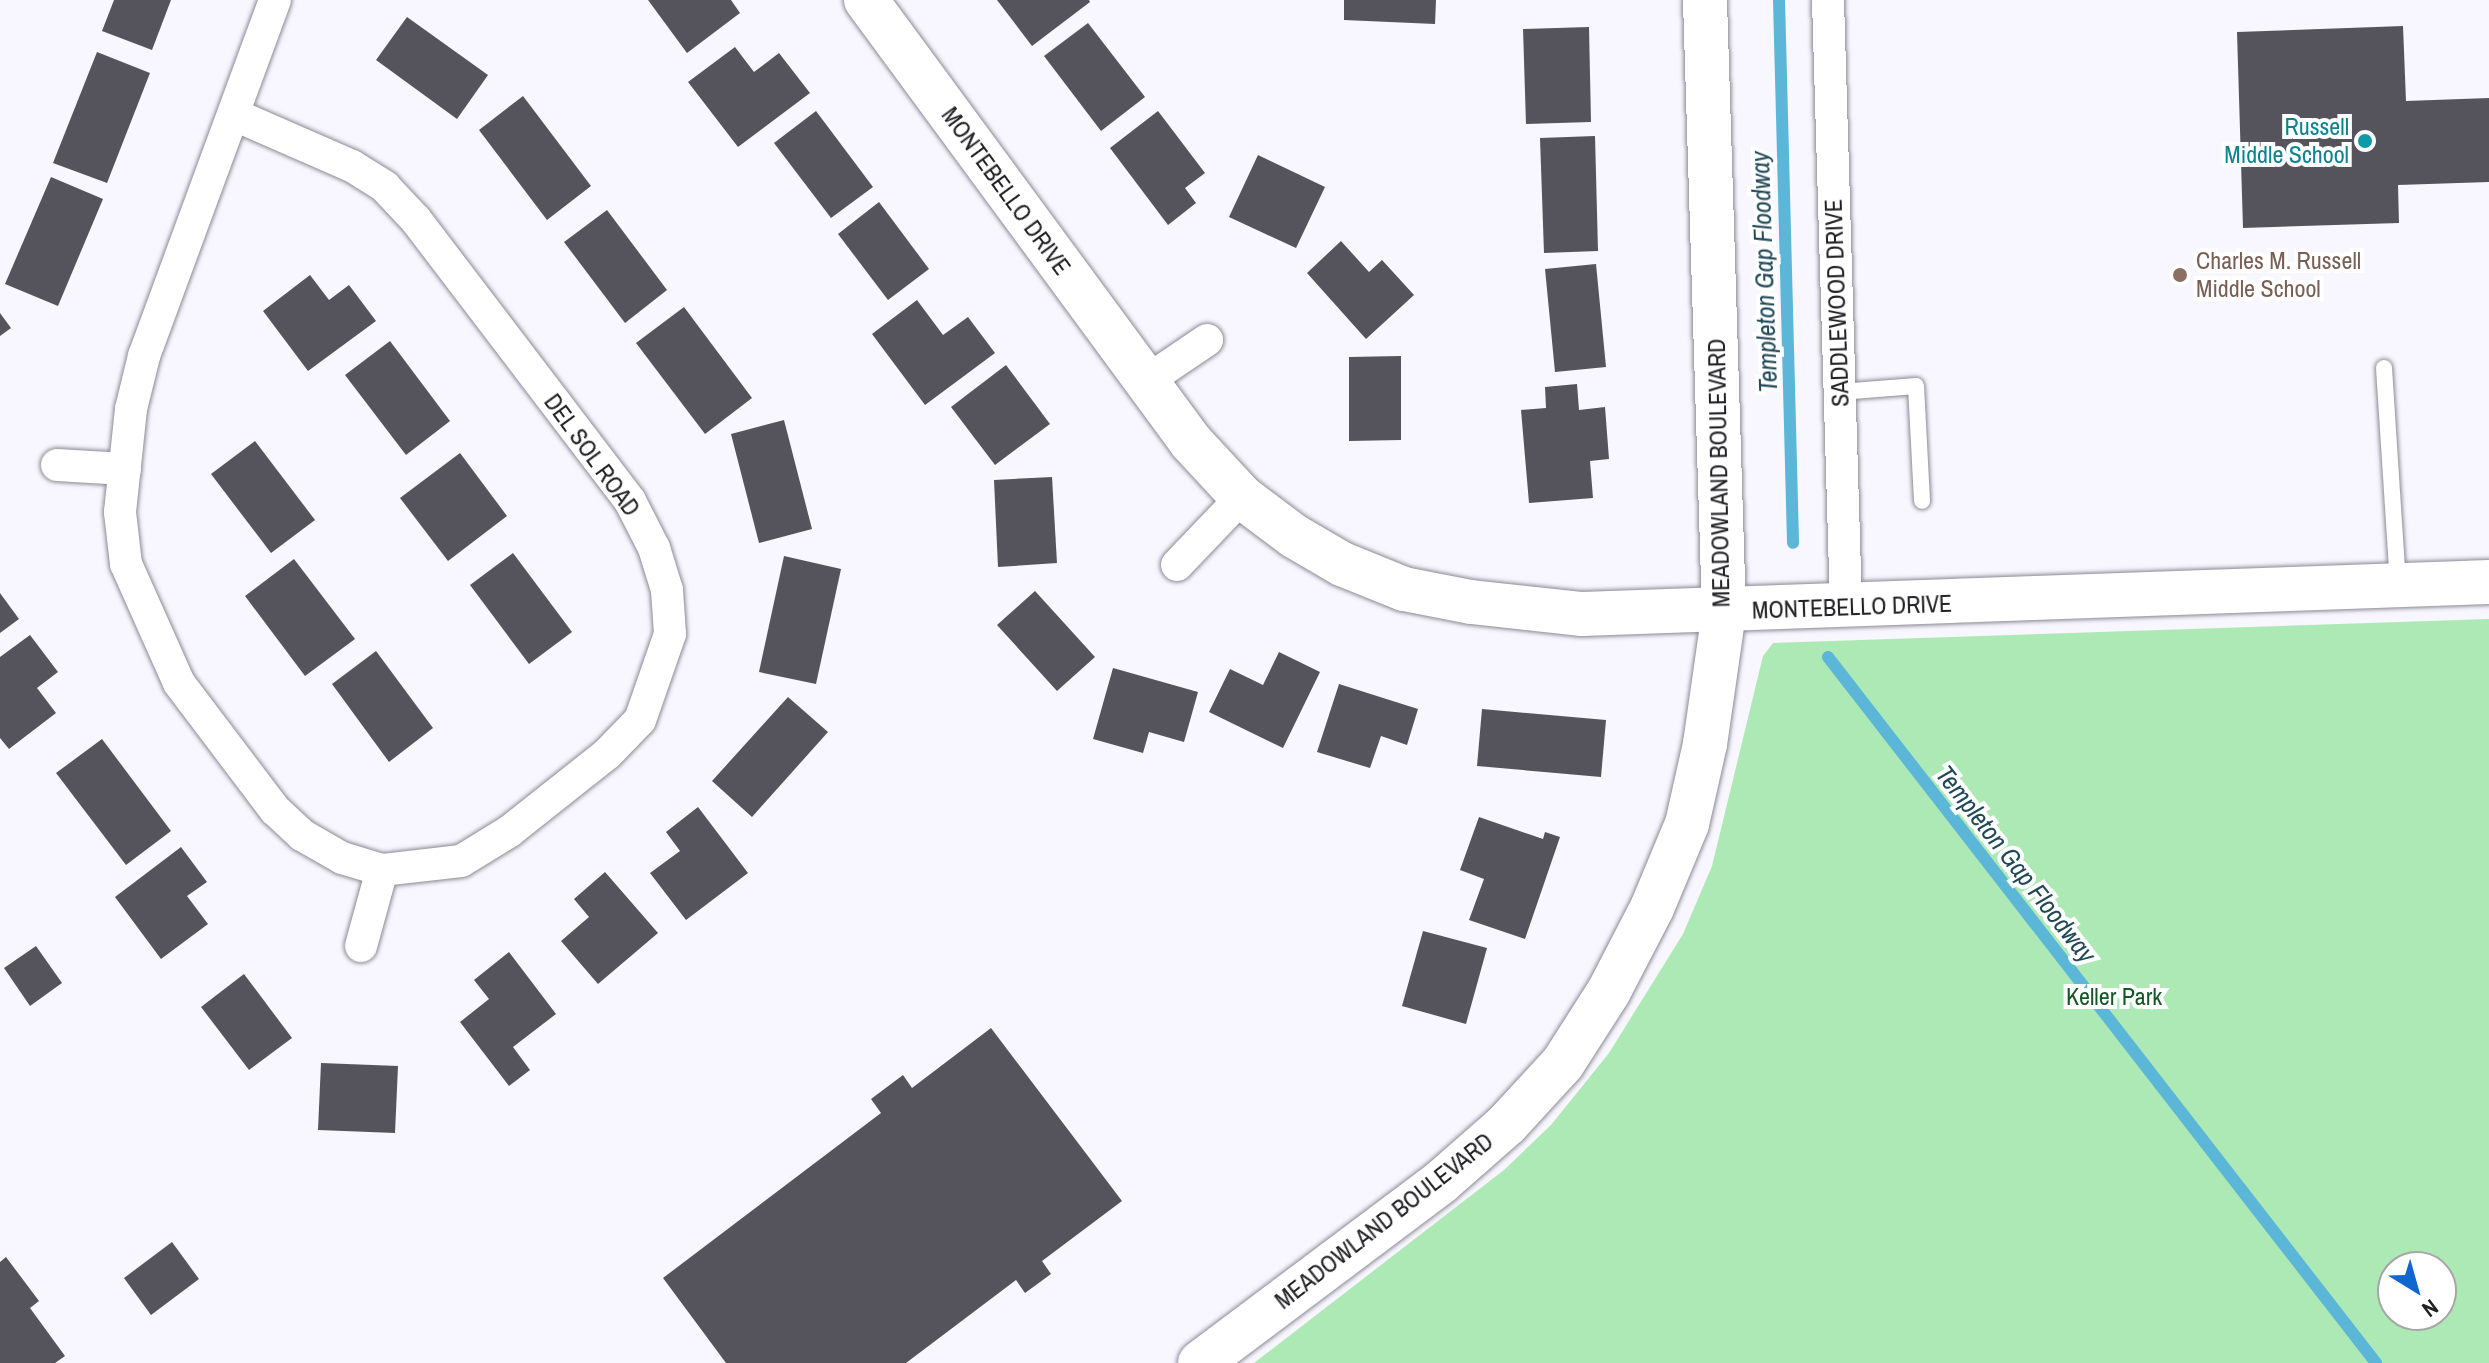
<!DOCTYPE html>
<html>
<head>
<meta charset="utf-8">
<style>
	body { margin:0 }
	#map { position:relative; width:2489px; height:1363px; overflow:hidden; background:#f8f6fe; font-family:"Archivo Narrow",sans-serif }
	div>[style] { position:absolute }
	.green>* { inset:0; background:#ade9b5 }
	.stream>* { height:12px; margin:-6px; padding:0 6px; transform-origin:6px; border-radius:6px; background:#5bb6d7 }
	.building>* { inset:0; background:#55535c }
	.roads { filter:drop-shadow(0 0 2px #8c8a94) drop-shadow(0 0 2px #8c8a94) }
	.lane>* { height:16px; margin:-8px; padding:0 8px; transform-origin:8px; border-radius:8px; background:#fff }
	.street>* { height:32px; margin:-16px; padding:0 16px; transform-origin:16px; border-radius:16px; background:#fff }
	.secondary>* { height:44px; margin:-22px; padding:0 22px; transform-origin:22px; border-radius:22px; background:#fff }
	.dots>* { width:22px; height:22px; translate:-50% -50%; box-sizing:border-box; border:4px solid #fff; border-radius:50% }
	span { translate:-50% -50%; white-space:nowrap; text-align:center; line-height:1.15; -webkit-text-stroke:8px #fff; paint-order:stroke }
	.culture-label { font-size:24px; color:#0d838f }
	.right { translate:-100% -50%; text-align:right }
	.street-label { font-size:24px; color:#222125 }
	.education-label { font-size:24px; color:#785e54 }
	.left { translate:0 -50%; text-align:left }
	.park-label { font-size:24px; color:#145625 }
	.water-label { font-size:26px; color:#204857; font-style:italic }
	.north { position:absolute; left:2377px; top:1251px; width:80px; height:80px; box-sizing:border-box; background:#fff; border:2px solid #a7a6a8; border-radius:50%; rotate:143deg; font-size:22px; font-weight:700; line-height:32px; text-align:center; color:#222125 }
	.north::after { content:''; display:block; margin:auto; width:28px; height:36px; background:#1167d0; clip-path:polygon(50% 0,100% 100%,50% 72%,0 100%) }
</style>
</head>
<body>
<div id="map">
	<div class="green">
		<i style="clip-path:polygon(evenodd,2489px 619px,2489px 1363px,1254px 1363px,1504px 1170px,1551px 1125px,1609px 1053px,1683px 934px,1712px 866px,1763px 656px,1773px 643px,2489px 619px,2393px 1267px,2441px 1267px,2441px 1315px,2393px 1315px,2393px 1267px)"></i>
	</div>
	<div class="stream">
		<i style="left:1779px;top:0;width:543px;rotate:88.52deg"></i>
		<i style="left:1828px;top:657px;width:894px;rotate:52.18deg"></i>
	</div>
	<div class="building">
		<i style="clip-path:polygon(114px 0,171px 0,152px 50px,102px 31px)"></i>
		<i style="clip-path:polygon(648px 0,731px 0,740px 13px,687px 53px)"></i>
		<i style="clip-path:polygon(997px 0,1089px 0,1090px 2px,1032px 46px)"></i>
		<i style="clip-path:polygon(1344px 0,1436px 0,1435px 24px,1344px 20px)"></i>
		<i style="clip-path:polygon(407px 17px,488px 75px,457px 119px,376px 60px)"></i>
		<i style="clip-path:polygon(1088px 23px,1145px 97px,1101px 131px,1044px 56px)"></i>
		<i style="clip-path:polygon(2403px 26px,2406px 101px,2489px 98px,2489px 182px,2398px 185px,2399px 223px,2243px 228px,2237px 32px)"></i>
		<i style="clip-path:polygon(1589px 27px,1591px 122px,1526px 124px,1523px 29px)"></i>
		<i style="clip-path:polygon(735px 47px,754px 72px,779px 53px,810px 93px,738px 147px,688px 82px)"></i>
		<i style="clip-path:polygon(97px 52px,150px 73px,107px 183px,53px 163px)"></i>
		<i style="clip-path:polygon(523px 96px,591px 186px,547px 220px,479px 130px)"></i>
		<i style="clip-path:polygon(816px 111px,873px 187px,831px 218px,774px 143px)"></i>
		<i style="clip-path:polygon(1158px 111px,1205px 173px,1185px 188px,1196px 203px,1168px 225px,1110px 148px)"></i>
		<i style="clip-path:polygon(1595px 136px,1598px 251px,1544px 253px,1540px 138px)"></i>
		<i style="clip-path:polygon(1258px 155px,1325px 187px,1296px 248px,1229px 217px)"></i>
		<i style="clip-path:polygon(51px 177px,103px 199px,58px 306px,5px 284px)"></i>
		<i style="clip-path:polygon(879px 202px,929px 269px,888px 300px,838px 234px)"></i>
		<i style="clip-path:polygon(607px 210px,667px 290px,625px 323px,564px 242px)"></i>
		<i style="clip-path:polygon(1341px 241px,1369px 272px,1382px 260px,1414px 295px,1366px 339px,1307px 273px)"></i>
		<i style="clip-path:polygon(1596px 264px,1606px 367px,1555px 372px,1545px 269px)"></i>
		<i style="clip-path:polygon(310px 275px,329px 300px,349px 285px,376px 321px,308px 371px,263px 311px)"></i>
		<i style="clip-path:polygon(917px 300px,943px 335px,968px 317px,995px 353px,925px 405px,872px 334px)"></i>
		<i style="clip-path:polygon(684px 307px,752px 398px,705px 434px,636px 343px)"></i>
		<i style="clip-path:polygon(0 313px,11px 328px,0 336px)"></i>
		<i style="clip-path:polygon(390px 341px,450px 421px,406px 455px,345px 375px)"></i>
		<i style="clip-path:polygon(1401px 356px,1401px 440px,1349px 441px,1349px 357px)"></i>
		<i style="clip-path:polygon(1006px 365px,1050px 424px,995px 465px,951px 407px)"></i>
		<i style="clip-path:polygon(1577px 384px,1579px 410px,1605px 407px,1609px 459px,1590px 461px,1593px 498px,1529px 503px,1521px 410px,1546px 408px,1545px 387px)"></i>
		<i style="clip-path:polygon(784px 420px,812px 529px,759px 543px,731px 434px)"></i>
		<i style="clip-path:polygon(255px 441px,315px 520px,271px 553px,211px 474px)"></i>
		<i style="clip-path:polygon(460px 453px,507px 516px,448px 561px,400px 498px)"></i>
		<i style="clip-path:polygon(1052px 477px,1057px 563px,998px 567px,994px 480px)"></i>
		<i style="clip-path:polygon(513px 553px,572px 632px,529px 664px,470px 585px)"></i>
		<i style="clip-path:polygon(784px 556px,841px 569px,816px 684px,759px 672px)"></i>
		<i style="clip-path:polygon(294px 559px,355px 639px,305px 676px,245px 596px)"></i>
		<i style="clip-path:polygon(1035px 591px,1095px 657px,1057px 691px,997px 625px)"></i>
		<i style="clip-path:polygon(0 593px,19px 619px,0 633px)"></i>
		<i style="clip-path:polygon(30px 635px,58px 672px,37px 688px,56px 713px,9px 749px,0 738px,0 657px)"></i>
		<i style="clip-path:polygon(376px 651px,433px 728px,389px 762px,332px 684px)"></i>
		<i style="clip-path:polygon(1279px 652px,1320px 672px,1283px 748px,1209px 712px,1230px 669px,1263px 685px)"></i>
		<i style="clip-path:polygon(1113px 668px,1198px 692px,1184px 742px,1149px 732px,1143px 753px,1093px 739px)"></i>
		<i style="clip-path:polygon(1339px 684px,1418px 709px,1407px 745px,1381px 736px,1370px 768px,1317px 752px)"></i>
		<i style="clip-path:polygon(788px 697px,828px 732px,752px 817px,712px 781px)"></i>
		<i style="clip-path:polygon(1482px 709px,1606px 720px,1601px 777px,1477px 766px)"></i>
		<i style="clip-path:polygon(102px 739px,171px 831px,126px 865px,56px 773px)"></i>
		<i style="clip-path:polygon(698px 807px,748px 873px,686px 920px,650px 873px,680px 851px,666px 832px)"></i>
		<i style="clip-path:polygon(1479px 817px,1543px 839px,1545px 832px,1560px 837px,1525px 939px,1469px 920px,1484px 879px,1460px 870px)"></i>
		<i style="clip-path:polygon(181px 847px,207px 882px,187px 896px,208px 924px,161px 959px,115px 897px)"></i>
		<i style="clip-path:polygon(605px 872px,658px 933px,598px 984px,561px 941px,589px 917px,574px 899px)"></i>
		<i style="clip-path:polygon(1423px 931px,1487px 948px,1466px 1024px,1402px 1006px)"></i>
		<i style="clip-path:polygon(36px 946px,62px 983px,30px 1006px,4px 968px)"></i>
		<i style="clip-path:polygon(509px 952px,556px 1014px,513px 1047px,530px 1070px,509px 1086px,460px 1022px,489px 999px,474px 980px)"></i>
		<i style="clip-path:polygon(244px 974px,292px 1038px,249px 1070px,201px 1007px)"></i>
		<i style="clip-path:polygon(991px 1028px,1122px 1201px,1042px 1261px,1051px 1274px,1025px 1293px,1016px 1280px,906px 1363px,726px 1363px,663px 1278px,881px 1113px,871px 1099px,903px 1075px,912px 1088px)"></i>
		<i style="clip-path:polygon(321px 1063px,398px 1066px,395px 1133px,318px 1130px)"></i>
		<i style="clip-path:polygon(172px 1242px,199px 1279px,151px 1315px,124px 1278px)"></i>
		<i style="clip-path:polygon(6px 1257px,39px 1301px,30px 1308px,65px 1356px,55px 1363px,0 1363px,0 1262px)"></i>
	</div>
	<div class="roads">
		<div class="lane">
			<i style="left:2384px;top:368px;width:216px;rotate:86.3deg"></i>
			<i style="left:1840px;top:392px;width:76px;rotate:-4.5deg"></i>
			<i style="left:1916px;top:386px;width:115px;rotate:87deg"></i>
		</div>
		<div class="street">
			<i style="left:1828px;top:0;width:607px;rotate:88.3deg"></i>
			<i style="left:235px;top:115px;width:128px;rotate:23.6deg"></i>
			<i style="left:352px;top:166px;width:39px;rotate:32deg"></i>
			<i style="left:385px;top:187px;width:45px;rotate:46.8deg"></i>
			<i style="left:416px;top:220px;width:353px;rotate:52.7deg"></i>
			<i style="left:630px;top:501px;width:53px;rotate:62.9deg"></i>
			<i style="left:654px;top:548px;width:44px;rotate:72.8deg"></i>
			<i style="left:667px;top:590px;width:44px;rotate:86.1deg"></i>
			<i style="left:670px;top:634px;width:91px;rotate:109.2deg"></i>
			<i style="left:640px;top:720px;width:47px;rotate:134.1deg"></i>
			<i style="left:607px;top:754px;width:124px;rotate:141.6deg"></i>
			<i style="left:510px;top:831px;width:57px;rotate:148.5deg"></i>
			<i style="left:461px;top:861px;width:80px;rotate:173.5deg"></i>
			<i style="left:382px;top:870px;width:42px;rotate:-163.3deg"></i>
			<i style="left:342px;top:858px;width:46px;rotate:-150.1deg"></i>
			<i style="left:302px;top:835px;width:37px;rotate:-137deg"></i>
			<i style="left:275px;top:810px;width:159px;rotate:-127.1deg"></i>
			<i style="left:179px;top:683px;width:130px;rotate:-114deg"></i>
			<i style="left:126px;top:564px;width:52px;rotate:-96.6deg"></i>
			<i style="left:120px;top:512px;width:104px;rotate:-83.9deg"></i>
			<i style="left:131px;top:409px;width:55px;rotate:-76.2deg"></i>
			<i style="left:144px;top:356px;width:379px;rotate:-69.8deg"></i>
			<i style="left:1145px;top:382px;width:75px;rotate:-34.1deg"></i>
			<i style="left:57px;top:465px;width:68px;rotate:3.4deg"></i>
			<i style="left:1177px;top:565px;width:94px;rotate:-46.3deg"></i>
			<i style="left:361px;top:946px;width:79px;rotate:-74.6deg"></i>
		</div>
		<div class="secondary">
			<i style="left:866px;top:0;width:549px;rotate:53.67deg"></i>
			<i style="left:1191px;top:442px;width:75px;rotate:47.2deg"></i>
			<i style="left:1242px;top:497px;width:65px;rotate:36.9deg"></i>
			<i style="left:1294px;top:536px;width:56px;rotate:30.3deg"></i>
			<i style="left:1342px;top:564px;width:67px;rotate:22deg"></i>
			<i style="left:1404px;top:589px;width:68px;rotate:11deg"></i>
			<i style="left:1471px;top:602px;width:112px;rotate:6.2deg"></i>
			<i style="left:1582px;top:614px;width:908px;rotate:-2.02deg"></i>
			<i style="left:1200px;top:1363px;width:301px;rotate:-36.9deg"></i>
			<i style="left:1441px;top:1182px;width:88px;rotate:-41.3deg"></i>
			<i style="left:1507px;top:1124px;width:83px;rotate:-47.4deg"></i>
			<i style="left:1563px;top:1063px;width:85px;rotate:-57.4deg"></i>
			<i style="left:1609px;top:991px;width:93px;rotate:-62.6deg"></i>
			<i style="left:1652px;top:908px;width:91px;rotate:-67.4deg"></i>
			<i style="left:1687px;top:824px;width:82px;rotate:-77.3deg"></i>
			<i style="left:1705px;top:744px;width:133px;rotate:-81.8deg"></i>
			<i style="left:1724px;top:612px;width:612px;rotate:-91.78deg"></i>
		</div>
	</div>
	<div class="dots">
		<i style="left:2365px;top:141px;background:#0f9aa8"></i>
		<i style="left:2180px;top:275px;background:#8d6e63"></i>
	</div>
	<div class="culture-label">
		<span class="right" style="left:2349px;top:141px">Russell<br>Middle School</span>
	</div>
	<div class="street-label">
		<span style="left:1006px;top:191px;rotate:54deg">MONTEBELLO DRIVE</span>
		<span style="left:1837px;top:303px;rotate:-92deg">SADDLEWOOD DRIVE</span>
		<span style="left:592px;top:455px;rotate:54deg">DEL SOL ROAD</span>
		<span style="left:1719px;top:473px;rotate:-91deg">MEADOWLAND BOULEVARD</span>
		<span style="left:1852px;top:607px;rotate:-2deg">MONTEBELLO DRIVE</span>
		<span style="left:1384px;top:1221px;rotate:-38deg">MEADOWLAND BOULEVARD</span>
	</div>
	<div class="education-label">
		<span class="left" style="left:2196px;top:275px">Charles M. Russell<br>Middle School</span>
	</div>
	<div class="park-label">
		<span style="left:2114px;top:997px">Keller Park</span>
	</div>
	<div class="water-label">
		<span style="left:1764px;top:272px;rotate:-92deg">Templeton Gap Floodway</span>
		<span style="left:2016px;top:864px;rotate:52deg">Templeton Gap Floodway</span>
	</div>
	<div class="north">N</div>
</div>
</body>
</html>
